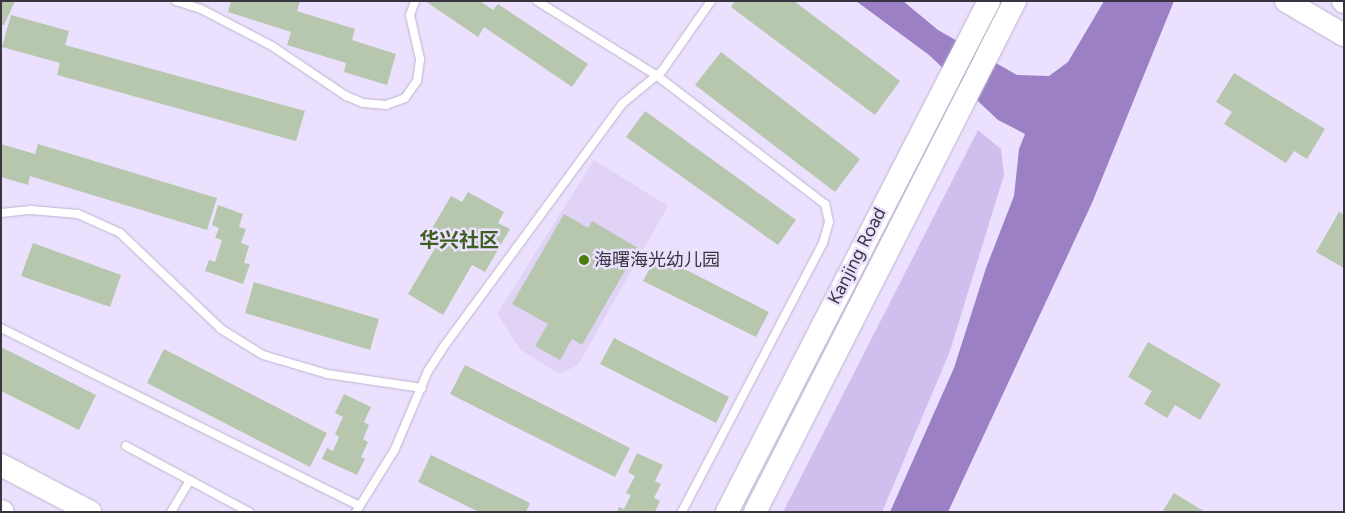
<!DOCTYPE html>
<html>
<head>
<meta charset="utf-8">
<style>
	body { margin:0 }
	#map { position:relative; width:1345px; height:513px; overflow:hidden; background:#ebe1fe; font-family:Figtree,"Noto Sans SC",sans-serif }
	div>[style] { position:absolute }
	.built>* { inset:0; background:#e0d3f6 }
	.green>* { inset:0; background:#cfbeee }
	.water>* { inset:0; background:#9b80c5 }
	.building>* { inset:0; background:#b7c7ad }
	.roads { filter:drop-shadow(0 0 1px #bdb3ce) drop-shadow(0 0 1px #bdb3ce) }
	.lane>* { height:8px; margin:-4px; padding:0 4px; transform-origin:4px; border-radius:4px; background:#fff }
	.secondary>* { height:22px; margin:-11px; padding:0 11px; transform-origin:11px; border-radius:11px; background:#fff }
	.dots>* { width:14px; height:14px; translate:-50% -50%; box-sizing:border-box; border:2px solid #ebe1fe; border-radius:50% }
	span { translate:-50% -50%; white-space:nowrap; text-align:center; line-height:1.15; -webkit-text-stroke:5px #ebe1fe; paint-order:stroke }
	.street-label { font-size:18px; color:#393540 }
	.poi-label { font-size:18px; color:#393540 }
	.left { translate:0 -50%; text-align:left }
	.quarter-label { font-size:20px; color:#3d5f1f; font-weight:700 }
	.frame { position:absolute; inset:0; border:2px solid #393540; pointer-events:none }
</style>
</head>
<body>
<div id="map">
	<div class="built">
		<i style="clip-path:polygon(594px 160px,668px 206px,578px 365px,559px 374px,521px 350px,497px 314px)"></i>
	</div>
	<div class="green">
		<i style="clip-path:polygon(978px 130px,1001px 149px,1004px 175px,950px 351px,882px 512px,783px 512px)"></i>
	</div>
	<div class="water">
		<i style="clip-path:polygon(856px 1px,903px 1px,938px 30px,1017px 75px,1049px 76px,1068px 62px,1104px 1px,1174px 1px,1092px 203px,948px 512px,890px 512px,954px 368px,986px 268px,1014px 196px,1019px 149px,1025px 134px,998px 120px,929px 55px)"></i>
	</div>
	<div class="building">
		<i style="clip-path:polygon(1px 1px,15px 1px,4px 25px,1px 25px)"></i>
		<i style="clip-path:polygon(231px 1px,300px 1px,297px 11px,355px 29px,352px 40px,396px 54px,387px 85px,344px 72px,346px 63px,287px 45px,291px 32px,228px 12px)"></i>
		<i style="clip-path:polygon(425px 1px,480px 1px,493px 10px,498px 4px,588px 64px,572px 87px,484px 27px,478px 37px)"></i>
		<i style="clip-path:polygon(735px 1px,794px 1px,900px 81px,875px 115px,731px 7px)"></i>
		<i style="clip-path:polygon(11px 15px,69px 31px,65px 45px,305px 111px,296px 141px,57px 75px,60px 63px,2px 47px)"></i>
		<i style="clip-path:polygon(721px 52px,860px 159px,835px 192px,695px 85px)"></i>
		<i style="clip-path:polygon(1234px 73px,1325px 129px,1307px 159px,1294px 151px,1286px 163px,1224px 124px,1232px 112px,1216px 102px)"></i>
		<i style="clip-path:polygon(645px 111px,796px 220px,778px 245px,626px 137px)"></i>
		<i style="clip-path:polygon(1px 144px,35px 154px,38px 144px,217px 198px,207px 230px,30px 176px,28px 185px,1px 177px)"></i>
		<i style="clip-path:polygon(468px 192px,504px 212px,498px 223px,510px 229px,485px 272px,472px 265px,443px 315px,408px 294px,438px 243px,427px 237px,451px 196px,462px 202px)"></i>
		<i style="clip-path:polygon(218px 205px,243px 214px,239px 227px,246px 229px,241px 243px,249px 246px,244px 263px,250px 264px,243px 284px,205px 271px,209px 260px,215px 262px,222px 240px,215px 238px,219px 228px,212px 225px)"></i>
		<i style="clip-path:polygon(1339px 212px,1344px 215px,1344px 268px,1316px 252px)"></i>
		<i style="clip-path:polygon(564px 214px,588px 228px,592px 221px,638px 248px,582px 345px,572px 339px,560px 360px,535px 346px,548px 324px,512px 304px)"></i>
		<i style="clip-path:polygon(33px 243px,121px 275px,110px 307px,21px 276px)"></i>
		<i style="clip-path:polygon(657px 255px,769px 312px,756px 337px,643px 281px)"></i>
		<i style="clip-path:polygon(254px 282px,379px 319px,370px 350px,245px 313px)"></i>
		<i style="clip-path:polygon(614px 338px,729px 397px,716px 423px,600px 364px)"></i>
		<i style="clip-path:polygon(1148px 342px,1221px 384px,1200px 420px,1175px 405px,1167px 418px,1144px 404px,1152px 391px,1128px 377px)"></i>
		<i style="clip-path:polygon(1px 347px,96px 395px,79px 430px,1px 391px)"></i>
		<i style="clip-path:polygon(164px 349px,327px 433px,310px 467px,147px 383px)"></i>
		<i style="clip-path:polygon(465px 365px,630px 448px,615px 477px,450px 394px)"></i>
		<i style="clip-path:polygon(344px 394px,371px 407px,364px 422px,369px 425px,363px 439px,368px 442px,361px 457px,365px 459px,357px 475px,322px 459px,327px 448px,333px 451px,339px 437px,335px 434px,343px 417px,335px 413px)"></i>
		<i style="clip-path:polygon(637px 453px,663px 465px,655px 481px,661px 484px,654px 498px,660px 501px,655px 512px,617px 512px,619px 507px,624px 509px,631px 495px,626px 493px,635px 476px,628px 472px)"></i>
		<i style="clip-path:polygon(431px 455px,530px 503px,526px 512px,479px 512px,418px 482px)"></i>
		<i style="clip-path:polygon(1174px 493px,1205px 512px,1162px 512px)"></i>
	</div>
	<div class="roads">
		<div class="lane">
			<i style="left:176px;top:1px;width:26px;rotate:18deg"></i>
			<i style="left:201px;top:9px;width:80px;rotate:27.5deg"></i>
			<i style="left:272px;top:46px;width:89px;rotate:34deg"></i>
			<i style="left:346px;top:96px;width:18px;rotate:22deg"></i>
			<i style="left:363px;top:103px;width:23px;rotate:5deg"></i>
			<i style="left:386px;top:105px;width:20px;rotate:-20deg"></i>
			<i style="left:405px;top:98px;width:21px;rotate:-55deg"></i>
			<i style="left:417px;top:81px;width:22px;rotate:-82deg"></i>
			<i style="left:420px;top:59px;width:45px;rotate:-102.8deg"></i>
			<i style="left:410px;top:15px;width:15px;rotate:-70deg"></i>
			<i style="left:537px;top:1px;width:140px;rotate:31.9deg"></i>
			<i style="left:656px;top:75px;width:213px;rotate:37.4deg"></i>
			<i style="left:825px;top:204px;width:18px;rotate:77deg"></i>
			<i style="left:829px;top:222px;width:22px;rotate:106deg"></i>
			<i style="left:823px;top:243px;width:304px;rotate:117.7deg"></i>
			<i style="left:1px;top:213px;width:30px;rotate:-6deg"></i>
			<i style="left:31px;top:210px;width:47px;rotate:4.9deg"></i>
			<i style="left:78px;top:214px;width:46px;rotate:24.3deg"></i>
			<i style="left:120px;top:233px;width:139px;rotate:43.5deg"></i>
			<i style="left:221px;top:329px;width:49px;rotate:31.8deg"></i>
			<i style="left:263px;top:355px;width:67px;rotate:16.5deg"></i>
			<i style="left:327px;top:374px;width:96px;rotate:8.4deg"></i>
			<i style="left:1px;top:328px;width:400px;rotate:26.4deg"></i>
			<i style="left:126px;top:446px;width:140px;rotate:28.2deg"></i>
			<i style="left:171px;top:512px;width:37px;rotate:-59deg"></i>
			<i style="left:356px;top:512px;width:74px;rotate:-58.2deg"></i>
			<i style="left:395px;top:449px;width:85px;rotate:-67.1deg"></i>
			<i style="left:428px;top:371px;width:31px;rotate:-57deg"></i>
			<i style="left:445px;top:345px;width:299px;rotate:-53.7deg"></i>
			<i style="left:622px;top:104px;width:52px;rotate:-39.5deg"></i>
			<i style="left:662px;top:71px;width:85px;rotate:-55deg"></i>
		</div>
		<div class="secondary">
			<i style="left:1286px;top:1px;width:67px;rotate:30.4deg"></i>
			<i style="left:1343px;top:1px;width:1px;rotate:45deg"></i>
			<i style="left:1px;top:465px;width:101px;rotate:27.8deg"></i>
			<i style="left:1px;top:511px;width:2px;rotate:27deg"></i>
			<i style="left:727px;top:512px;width:574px;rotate:-62.85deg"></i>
			<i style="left:755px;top:512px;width:573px;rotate:-63.03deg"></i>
		</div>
	</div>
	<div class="dots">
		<i style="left:584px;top:260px;background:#497d0d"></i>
	</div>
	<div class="street-label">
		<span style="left:857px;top:256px;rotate:-63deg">Kanjing Road</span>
	</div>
	<div class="poi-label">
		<span class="left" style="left:594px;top:260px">海曙海光幼儿园</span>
	</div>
	<div class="quarter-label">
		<span style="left:459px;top:240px">华兴社区</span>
	</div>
	<div class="frame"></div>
</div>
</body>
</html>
